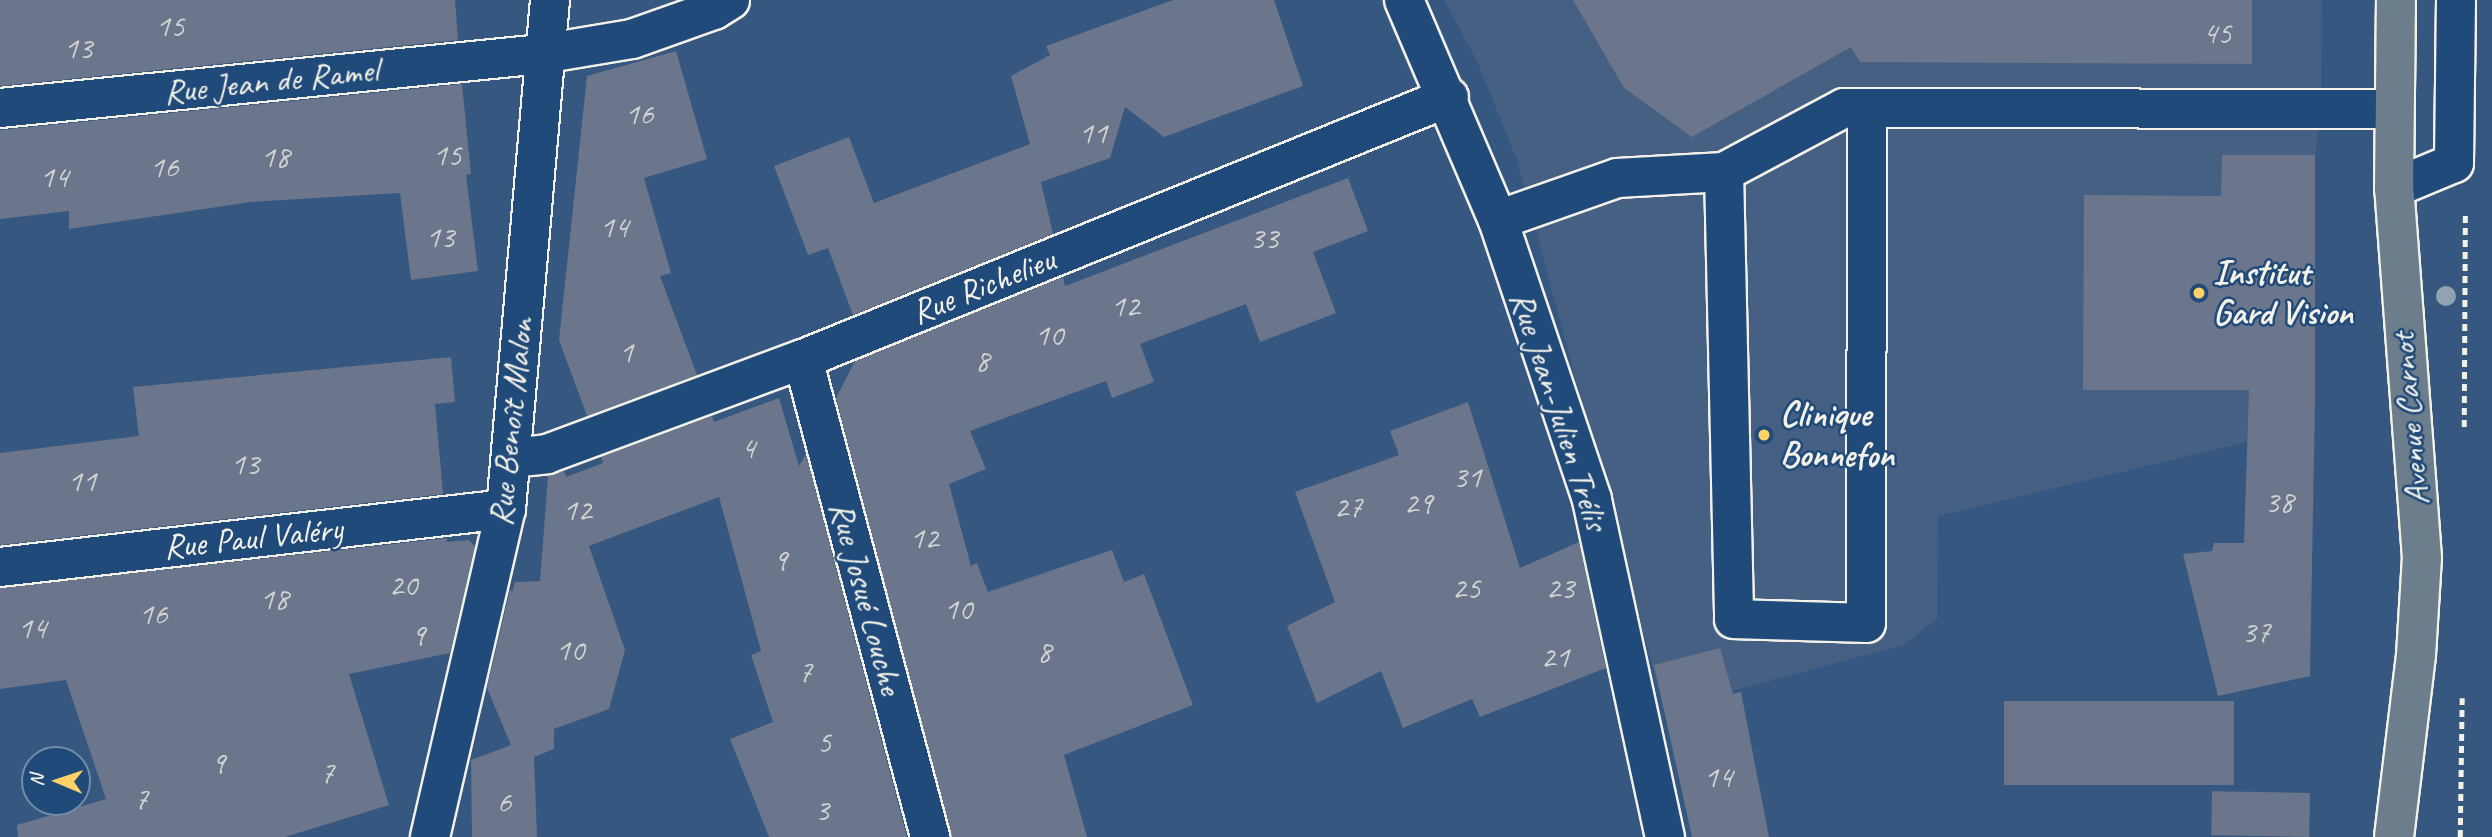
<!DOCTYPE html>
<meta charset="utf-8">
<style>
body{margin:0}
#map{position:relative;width:2492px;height:837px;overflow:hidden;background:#36577f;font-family:Caveat,sans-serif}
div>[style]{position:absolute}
.built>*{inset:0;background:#466083}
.building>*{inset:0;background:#6b758b;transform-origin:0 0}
.path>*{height:4.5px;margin-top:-2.25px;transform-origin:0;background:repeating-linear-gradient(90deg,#f4f1e8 0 7px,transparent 0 12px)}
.roads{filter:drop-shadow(2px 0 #f4f1e8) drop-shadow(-2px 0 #f4f1e8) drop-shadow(0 2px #f4f1e8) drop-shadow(0 -2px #f4f1e8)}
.minor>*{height:38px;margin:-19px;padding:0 19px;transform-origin:19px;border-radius:19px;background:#1f4a7a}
.major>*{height:38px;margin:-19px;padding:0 19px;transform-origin:19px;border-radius:19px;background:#6c7d8b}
.trees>*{width:20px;height:20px;margin:-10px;border-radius:50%;background:#91a2b0}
.dots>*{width:19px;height:19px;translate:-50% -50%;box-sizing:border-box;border:4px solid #1f4a7a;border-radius:50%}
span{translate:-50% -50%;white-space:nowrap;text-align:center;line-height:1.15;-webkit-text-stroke:5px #1f4a7a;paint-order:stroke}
.number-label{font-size:32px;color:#d2d2d1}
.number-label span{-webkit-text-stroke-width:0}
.street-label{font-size:35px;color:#f4f1e8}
.poi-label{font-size:35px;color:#f4f1e8;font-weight:700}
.left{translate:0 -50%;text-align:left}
.north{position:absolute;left:21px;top:746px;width:70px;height:70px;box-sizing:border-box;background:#1f4a7a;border:2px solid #748da6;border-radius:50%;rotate:272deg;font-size:19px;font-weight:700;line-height:28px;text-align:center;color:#f4f1e8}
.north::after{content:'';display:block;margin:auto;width:24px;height:32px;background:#ffd166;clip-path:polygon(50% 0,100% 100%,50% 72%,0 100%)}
</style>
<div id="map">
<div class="built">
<div style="clip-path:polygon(1444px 0,2322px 0,2321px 107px,2315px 155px,2315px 390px,2309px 433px,2280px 434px,1938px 516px,1937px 618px,1904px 645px,1664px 709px,1517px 160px,1477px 61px)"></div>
</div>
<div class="building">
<div style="clip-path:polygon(0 0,455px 0,458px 40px,0 86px)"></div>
<div style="clip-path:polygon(1173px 0,1274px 0,1303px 86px,1164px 137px,1125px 107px,1110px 158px,1041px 182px,1053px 234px,853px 315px,828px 248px,808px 255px,774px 166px,849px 137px,874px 203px,1030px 144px,1011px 76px,1050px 55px,1046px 46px)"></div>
<div style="clip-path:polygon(1573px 0,2252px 0,2252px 64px,1860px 62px,1851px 47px,1692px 137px,1624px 88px)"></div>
<div style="clip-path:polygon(676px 51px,707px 159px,644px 178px,671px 273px,660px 276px,697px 375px,587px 416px,559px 340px,587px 76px)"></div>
<div style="clip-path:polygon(462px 84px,471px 174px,466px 175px,478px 271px,411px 280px,400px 193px,251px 202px,69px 229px,69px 211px,0 219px,0 130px)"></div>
<div style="clip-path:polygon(2222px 155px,2315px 155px,2315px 401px,2310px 676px,2218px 696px,2183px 554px,2212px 551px,2214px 543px,2244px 543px,2249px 390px,2083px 390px,2084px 195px,2221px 196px)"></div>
<div style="clip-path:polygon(1348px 178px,1368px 231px,1313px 252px,1336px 313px,1260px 342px,1246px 304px,1140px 344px,1154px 382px,1112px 398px,1106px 381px,970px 431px,986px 469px,949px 484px,971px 566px,977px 563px,988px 592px,1112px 550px,1124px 582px,1144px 574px,1193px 705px,1064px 755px,1087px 837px,951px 837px,836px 398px,855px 361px,1063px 277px,1065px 286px)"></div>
<div style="clip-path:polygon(451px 357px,455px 402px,435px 404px,443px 494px,0 545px,0 453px,139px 436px,133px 387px)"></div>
<div style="clip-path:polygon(779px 398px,799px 466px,806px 454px,907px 837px,769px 837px,730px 739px,773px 722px,751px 655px,761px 651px,719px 497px,589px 546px,625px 650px,609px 709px,554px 729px,554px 749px,534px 757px,537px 837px,472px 837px,471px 760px,511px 745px,487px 688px,510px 589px,512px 592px,515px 582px,540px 581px,548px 476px,564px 471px,566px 477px,603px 463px,601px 457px,712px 416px,714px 422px)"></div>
<div style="clip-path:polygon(1468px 402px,1520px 568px,1579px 542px,1606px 668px,1480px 717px,1472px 699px,1403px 728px,1381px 671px,1317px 703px,1287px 626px,1335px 602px,1295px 492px,1399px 455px,1390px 431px)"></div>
<div style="clip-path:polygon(447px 538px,447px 542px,469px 540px,475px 547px,450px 653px,349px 674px,389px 805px,285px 837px,18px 837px,17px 825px,106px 799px,66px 680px,0 689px,0 588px)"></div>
<div style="clip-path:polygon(1720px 648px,1733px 694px,1741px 692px,1769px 837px,1692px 837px,1654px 665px)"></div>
<div style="left:2234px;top:701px;width:84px;height:230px;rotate:90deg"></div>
<div style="left:2310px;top:793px;width:44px;height:98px;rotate:91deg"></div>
</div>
<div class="path">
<div style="left:2464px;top:427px;width:216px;rotate:-89.7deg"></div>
<div style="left:2460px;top:837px;width:139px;rotate:-89.2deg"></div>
</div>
<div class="roads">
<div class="minor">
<div style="left:1404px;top:0;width:239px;rotate:66.9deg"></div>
<div style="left:1498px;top:220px;width:295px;rotate:71.4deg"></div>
<div style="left:1592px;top:500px;width:345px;rotate:77.8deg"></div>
<div style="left:0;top:108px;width:545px;rotate:-5.69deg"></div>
<div style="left:542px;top:54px;width:91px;rotate:-9.5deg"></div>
<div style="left:632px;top:39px;width:87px;rotate:-19.5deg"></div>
<div style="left:714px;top:10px;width:19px;rotate:-32deg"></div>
<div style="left:1724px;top:172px;width:447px;rotate:88.7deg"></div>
<div style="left:1734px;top:619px;width:132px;rotate:1.7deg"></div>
<div style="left:1866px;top:623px;width:515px;rotate:-89.89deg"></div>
<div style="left:2394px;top:188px;width:65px;rotate:-22.6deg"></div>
<div style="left:2454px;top:163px;width:163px;rotate:-89.3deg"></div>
<div style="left:1498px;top:220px;width:126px;rotate:-19.4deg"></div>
<div style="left:1617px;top:178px;width:107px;rotate:-3.2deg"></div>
<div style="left:1724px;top:172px;width:136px;rotate:-28.1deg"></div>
<div style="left:1844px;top:108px;width:550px;rotate:0.1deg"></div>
<div style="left:803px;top:359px;width:495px;rotate:75.1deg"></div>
<div style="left:511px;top:458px;width:36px;rotate:-6deg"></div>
<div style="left:547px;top:454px;width:273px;rotate:-20.4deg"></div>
<div style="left:803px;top:359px;width:697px;rotate:-22.08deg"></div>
<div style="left:0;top:567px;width:509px;rotate:-6.54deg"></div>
<div style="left:430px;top:837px;width:337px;rotate:-77deg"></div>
<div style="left:506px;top:509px;width:511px;rotate:-85.06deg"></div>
</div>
<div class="major">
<div style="left:2394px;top:837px;width:183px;rotate:-83.1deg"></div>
<div style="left:2416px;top:655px;width:97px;rotate:-86.5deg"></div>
<div style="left:2422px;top:558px;width:371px;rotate:-94.3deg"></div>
<div style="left:2394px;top:188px;width:188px;rotate:-89.4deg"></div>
</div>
</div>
<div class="trees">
<div style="left:2446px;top:296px"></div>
</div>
<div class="dots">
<div style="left:2199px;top:293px;background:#ffd166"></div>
<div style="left:1764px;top:435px;background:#ffd166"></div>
</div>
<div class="number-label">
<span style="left:170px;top:26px">15</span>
<span style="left:2217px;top:33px">45</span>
<span style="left:78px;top:48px">13</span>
<span style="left:639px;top:114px">16</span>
<span style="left:1093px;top:133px">11</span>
<span style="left:447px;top:155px">15</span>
<span style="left:275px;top:157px">18</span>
<span style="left:164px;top:167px">16</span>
<span style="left:54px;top:177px">14</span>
<span style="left:614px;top:227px">14</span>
<span style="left:440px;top:237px">13</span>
<span style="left:1264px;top:238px">33</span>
<span style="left:1125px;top:306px">12</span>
<span style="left:1049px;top:335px">10</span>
<span style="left:626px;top:352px">1</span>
<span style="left:982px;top:361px">8</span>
<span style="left:748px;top:448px">4</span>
<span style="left:245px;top:464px">13</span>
<span style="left:1467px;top:477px">31</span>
<span style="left:82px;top:481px">11</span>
<span style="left:2279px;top:502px">38</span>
<span style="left:1418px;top:503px">29</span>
<span style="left:1348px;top:507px">27</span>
<span style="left:577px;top:510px">12</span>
<span style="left:924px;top:538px">12</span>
<span style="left:780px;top:560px">9</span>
<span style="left:403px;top:585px">20</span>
<span style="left:1466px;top:588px">25</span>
<span style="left:1560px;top:588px">23</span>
<span style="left:274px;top:599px">18</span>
<span style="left:958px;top:609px">10</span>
<span style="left:153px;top:614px">16</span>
<span style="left:32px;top:628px">14</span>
<span style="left:2256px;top:632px">37</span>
<span style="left:418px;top:635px">9</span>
<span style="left:570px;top:650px">10</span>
<span style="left:1044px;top:652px">8</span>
<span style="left:1555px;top:657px">21</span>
<span style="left:805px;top:672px">7</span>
<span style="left:824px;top:742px">5</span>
<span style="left:218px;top:763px">9</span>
<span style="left:327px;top:773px">7</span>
<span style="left:1718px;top:777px">14</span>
<span style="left:141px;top:799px">7</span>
<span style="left:504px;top:802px">6</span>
<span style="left:822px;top:810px">3</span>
</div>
<div class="street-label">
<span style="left:271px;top:81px;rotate:-6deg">Rue Jean de Ramel</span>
<span style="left:983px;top:286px;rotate:-22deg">Rue Richelieu</span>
<span style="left:1559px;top:411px;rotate:72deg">Rue Jean-Julien Trélis</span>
<span style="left:2410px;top:419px;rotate:-95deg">Avenue Carnot</span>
<span style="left:511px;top:422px;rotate:-84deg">Rue Benoît Malon</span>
<span style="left:253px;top:538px;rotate:-6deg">Rue Paul Valéry</span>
<span style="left:866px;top:598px;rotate:75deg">Rue Josué Louche</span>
</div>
<div class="poi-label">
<span class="left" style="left:2213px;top:293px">Institut<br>Gard Vision</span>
<span class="left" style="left:1780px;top:435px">Clinique<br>Bonnefon</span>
</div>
<div class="north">N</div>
</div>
